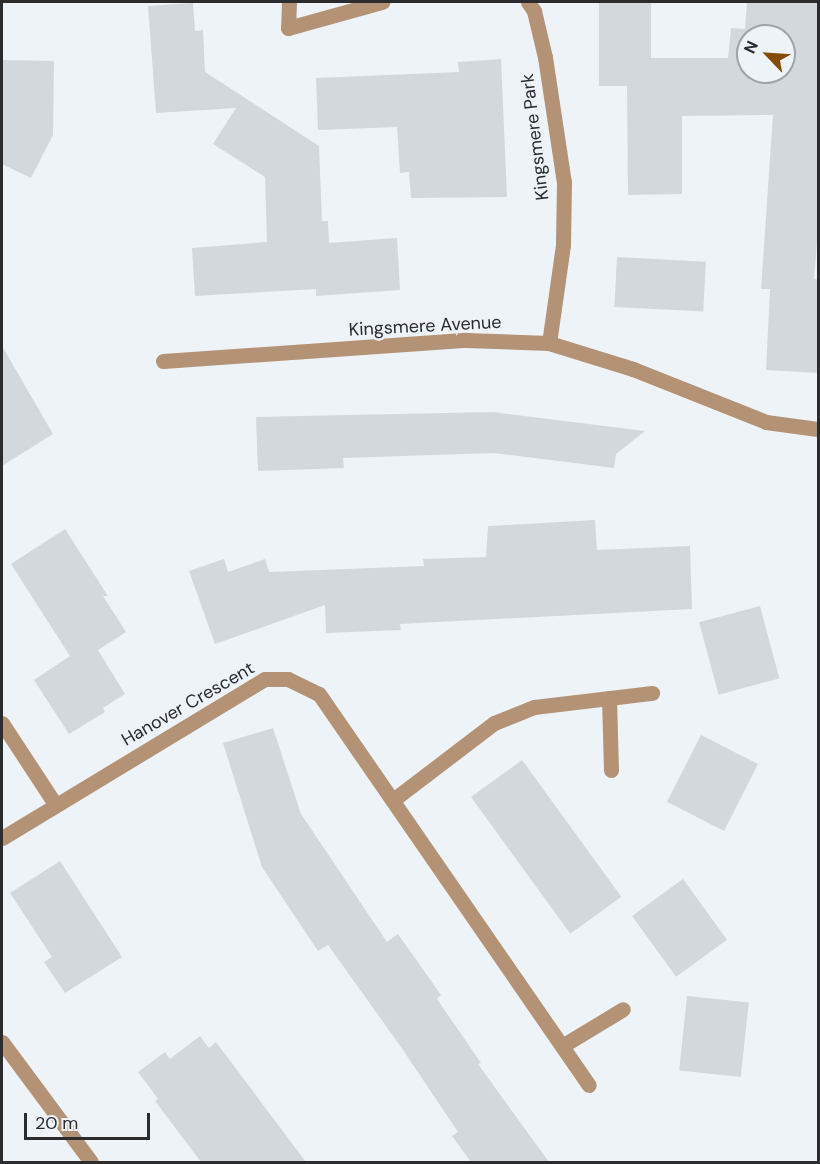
<!DOCTYPE html>
<style>
body{margin:0}
#map{position:relative;width:820px;height:1164px;overflow:hidden;background:#eef3f8;font-family:"DM Sans",sans-serif}
div>[style]{position:absolute}
.building>*{inset:0;background:#d3d8dc;transform-origin:0 0}
.street>*{height:15px;margin:-7.5px;padding:0 7.5px;transform-origin:7.5px;border-radius:7.5px;background:#b49275}
span{translate:-50% -50%;white-space:nowrap;text-align:center;line-height:1.15;-webkit-text-stroke:5px #eef3f8;paint-order:stroke}
.street-label{font-size:18px;color:#2a2c2e}
.frame{position:absolute;inset:0;border:3px solid #2a2c2e;pointer-events:none}
.north{position:absolute;left:736px;top:24px;width:60px;height:60px;box-sizing:border-box;background:#eef3f8;border:2px solid #a0a3a7;border-radius:50%;rotate:295deg;font-size:16px;font-weight:700;line-height:24px;text-align:center;color:#2a2c2e}
.north::after{content:'';display:block;margin:auto;width:21px;height:27px;background:#854b01;clip-path:polygon(50% 0,100% 100%,50% 72%,0 100%)}
.scale{position:absolute;left:24px;top:1113px;width:126px;height:27px;box-sizing:border-box;border:3px solid #2a2c2e;border-top:0;padding-left:8px;font-size:18px;line-height:21px;white-space:nowrap;color:#2a2c2e;-webkit-text-stroke:4px #eef3f8;paint-order:stroke}
</style>
<div id="map">
<div class="building">
<div style="clip-path:polygon(evenodd,599px 2px,651px 2px,651px 58px,728px 58px,731px 28px,745px 29px,747px 2px,819px 2px,819px 218px,814px 279px,819px 279px,819px 373px,766px 370px,770px 289px,761px 289px,773px 115px,682px 116px,682px 194px,628px 195px,627px 86px,599px 86px,599px 2px,748px 36px,784px 36px,784px 72px,748px 72px,748px 36px)"></div>
<div style="clip-path:polygon(193px 3px,195px 31px,203px 30px,205px 72px,319px 146px,322px 221px,328px 221px,329px 243px,397px 238px,400px 290px,316px 296px,316px 289px,195px 296px,192px 248px,267px 242px,265px 177px,213px 144px,236px 108px,156px 113px,148px 6px)"></div>
<div style="clip-path:polygon(501px 59px,507px 197px,411px 198px,409px 172px,400px 173px,397px 127px,318px 130px,316px 78px,459px 72px,458px 62px)"></div>
<div style="clip-path:polygon(2px 60px,54px 61px,53px 135px,31px 178px,2px 164px)"></div>
<div style="left:617px;top:257px;width:89px;height:50px;rotate:3deg"></div>
<div style="clip-path:polygon(2px 346px,53px 434px,2px 466px)"></div>
<div style="clip-path:polygon(493px 412px,645px 431px,616px 454px,614px 468px,493px 453px,343px 458px,344px 468px,258px 471px,256px 417px)"></div>
<div style="clip-path:polygon(595px 520px,597px 550px,690px 546px,692px 609px,400px 624px,401px 630px,326px 633px,325px 605px,215px 644px,189px 571px,224px 559px,228px 572px,265px 559px,269px 572px,424px 566px,423px 559px,486px 557px,488px 526px)"></div>
<div style="clip-path:polygon(65px 529px,108px 596px,103px 596px,126px 632px,98px 650px,125px 694px,103px 708px,105px 712px,69px 734px,34px 680px,70px 656px,11px 564px)"></div>
<div style="left:760px;top:606px;width:75px;height:63px;rotate:75deg"></div>
<div style="clip-path:polygon(273px 728px,301px 814px,387px 942px,398px 934px,441px 995px,437px 999px,481px 1063px,478px 1064px,549px 1162px,471px 1162px,452px 1136px,458px 1132px,401px 1047px,328px 945px,318px 951px,262px 867px,223px 743px)"></div>
<div style="left:701px;top:735px;width:64px;height:75px;rotate:27deg"></div>
<div style="left:522px;top:760px;width:169px;height:63px;rotate:54deg"></div>
<div style="clip-path:polygon(60px 861px,122px 957px,65px 993px,44px 962px,52px 957px,10px 893px)"></div>
<div style="left:683px;top:879px;width:75px;height:63px;rotate:54deg"></div>
<div style="left:687px;top:996px;width:62px;height:75px;rotate:6deg"></div>
<div style="clip-path:polygon(200px 1036px,209px 1048px,216px 1042px,306px 1162px,201px 1162px,155px 1101px,158px 1099px,138px 1072px,165px 1052px,170px 1059px)"></div>
</div>
<div class="street">
<div style="left:289px;top:2px;width:26px;rotate:92deg"></div>
<div style="left:288px;top:28px;width:98px;rotate:-15.5deg"></div>
<div style="left:528px;top:2px;width:11px;rotate:56deg"></div>
<div style="left:534px;top:11px;width:47px;rotate:76.6deg"></div>
<div style="left:545px;top:57px;width:126px;rotate:81.4deg"></div>
<div style="left:564px;top:182px;width:63px;rotate:90.9deg"></div>
<div style="left:563px;top:245px;width:99px;rotate:98.1deg"></div>
<div style="left:163px;top:361px;width:304px;rotate:-4deg"></div>
<div style="left:466px;top:340px;width:83px;rotate:2.1deg"></div>
<div style="left:549px;top:343px;width:88px;rotate:17.2deg"></div>
<div style="left:633px;top:369px;width:143px;rotate:21.7deg"></div>
<div style="left:766px;top:422px;width:52px;rotate:7.7deg"></div>
<div style="left:609px;top:698px;width:72px;rotate:88.4deg"></div>
<div style="left:2px;top:723px;width:97px;rotate:56.8deg"></div>
<div style="left:393px;top:800px;width:127px;rotate:-37.3deg"></div>
<div style="left:494px;top:723px;width:43px;rotate:-21.8deg"></div>
<div style="left:534px;top:707px;width:119px;rotate:-6.8deg"></div>
<div style="left:2px;top:838px;width:307px;rotate:-31.2deg"></div>
<div style="left:265px;top:679px;width:23px"></div>
<div style="left:288px;top:679px;width:34px;rotate:26deg"></div>
<div style="left:319px;top:694px;width:475px;rotate:55.4deg"></div>
<div style="left:2px;top:1042px;width:149px;rotate:53.4deg"></div>
<div style="left:562px;top:1046px;width:71px;rotate:-31.2deg"></div>
</div>
<div class="street-label">
<span style="left:535px;top:137px;rotate:-97deg">Kingsmere Park</span>
<span style="left:425px;top:326px;rotate:-3deg">Kingsmere Avenue</span>
<span style="left:188px;top:704px;rotate:-30deg">Hanover Crescent</span>
</div>
<div class="frame"></div>
<div class="north">N</div>
<div class="scale">20 m</div>
</div>
